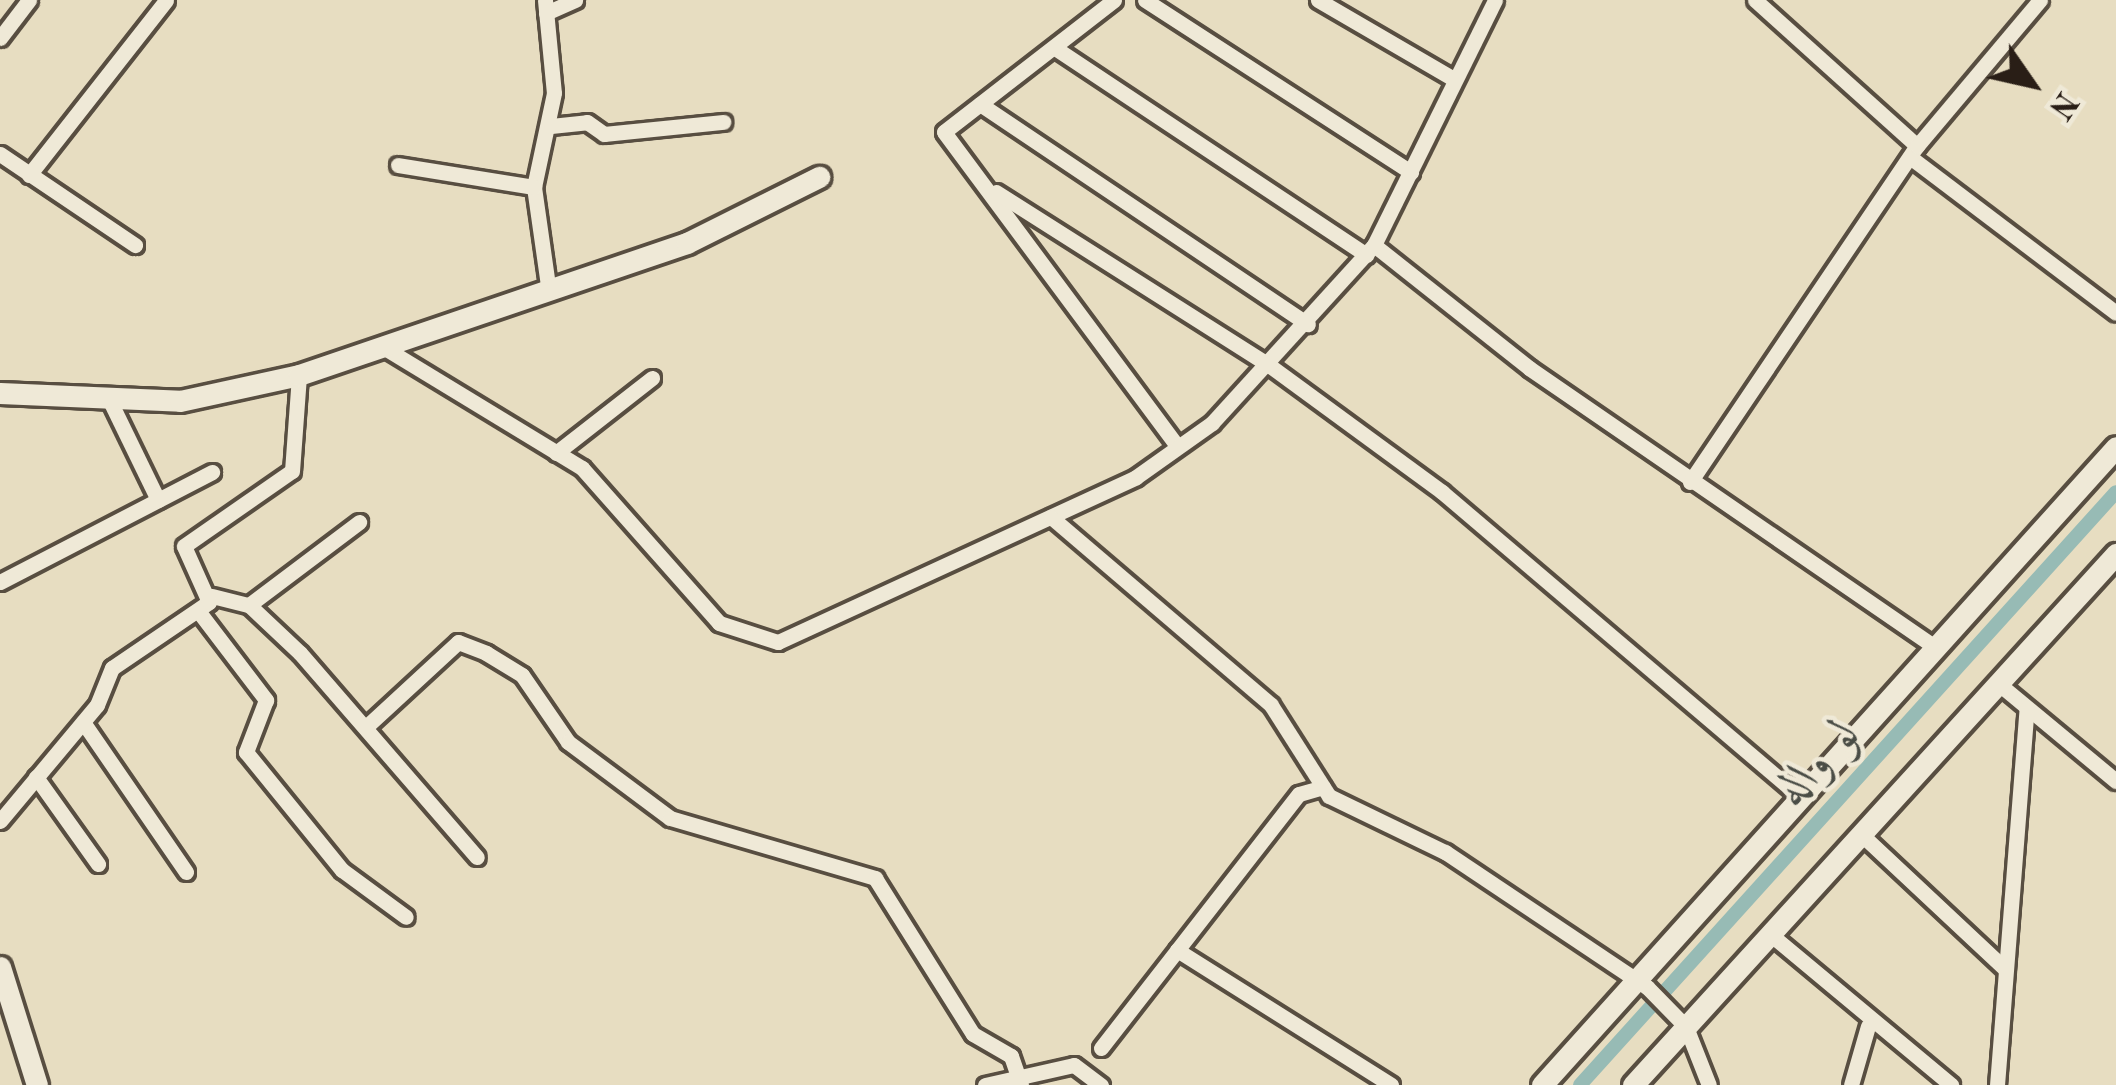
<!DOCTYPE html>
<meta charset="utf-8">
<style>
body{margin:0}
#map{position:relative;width:2116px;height:1085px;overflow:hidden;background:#e7ddc1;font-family:"Old Standard TT",Amiri,serif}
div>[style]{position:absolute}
.canal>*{height:14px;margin:-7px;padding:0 7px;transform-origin:7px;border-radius:7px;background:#97bbb5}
.roads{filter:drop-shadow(3px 0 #584e41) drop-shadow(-3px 0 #584e41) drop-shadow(0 3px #584e41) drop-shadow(0 -3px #584e41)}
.street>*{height:15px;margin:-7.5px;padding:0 7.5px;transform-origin:7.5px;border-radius:7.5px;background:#efe9d7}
.secondary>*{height:21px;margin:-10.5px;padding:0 10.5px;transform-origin:10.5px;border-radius:10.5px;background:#efe9d7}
span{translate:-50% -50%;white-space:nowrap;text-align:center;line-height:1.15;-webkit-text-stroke:9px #efe9d7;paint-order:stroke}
.water-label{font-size:51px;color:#4a4d46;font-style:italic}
.north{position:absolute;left:1972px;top:24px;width:120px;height:120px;-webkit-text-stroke:9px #efe9d7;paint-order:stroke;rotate:124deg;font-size:33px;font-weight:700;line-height:48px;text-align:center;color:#291e16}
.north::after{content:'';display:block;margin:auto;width:42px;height:54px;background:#291e16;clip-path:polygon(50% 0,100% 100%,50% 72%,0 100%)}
</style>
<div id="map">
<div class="canal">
<div style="left:1580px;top:1085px;width:799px;rotate:-47.89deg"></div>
</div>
<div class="roads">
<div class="street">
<div style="left:545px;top:0;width:93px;rotate:84.5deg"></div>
<div style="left:554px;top:93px;width:96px;rotate:102deg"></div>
<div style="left:534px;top:187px;width:106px;rotate:81.9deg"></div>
<div style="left:1114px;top:0;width:215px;rotate:142.2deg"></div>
<div style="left:944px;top:132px;width:392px;rotate:53.4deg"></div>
<div style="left:1145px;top:0;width:317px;rotate:32.9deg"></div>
<div style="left:1318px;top:0;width:157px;rotate:30.2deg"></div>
<div style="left:1755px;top:0;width:218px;rotate:42deg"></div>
<div style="left:546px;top:13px;width:32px;rotate:-24deg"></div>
<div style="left:0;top:38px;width:48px;rotate:-52.7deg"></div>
<div style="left:1055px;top:48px;width:374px;rotate:33.6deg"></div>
<div style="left:980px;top:104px;width:395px;rotate:33.9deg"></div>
<div style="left:551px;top:126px;width:36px;rotate:-6deg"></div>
<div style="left:587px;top:122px;width:21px;rotate:35deg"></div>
<div style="left:604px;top:134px;width:120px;rotate:-5.8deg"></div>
<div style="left:0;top:154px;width:163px;rotate:34deg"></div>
<div style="left:1910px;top:157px;width:258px;rotate:37.1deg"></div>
<div style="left:398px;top:165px;width:138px;rotate:9.2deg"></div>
<div style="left:29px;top:175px;width:222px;rotate:-51.9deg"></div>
<div style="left:996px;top:192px;width:325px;rotate:32.4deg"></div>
<div style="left:1270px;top:366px;width:213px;rotate:36.2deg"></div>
<div style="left:1442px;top:492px;width:469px;rotate:40.4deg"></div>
<div style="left:1374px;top:245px;width:198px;rotate:38.4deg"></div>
<div style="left:1529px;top:368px;width:495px;rotate:34.5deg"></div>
<div style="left:388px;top:350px;width:227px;rotate:31.3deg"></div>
<div style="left:582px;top:468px;width:207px;rotate:48.5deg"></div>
<div style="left:719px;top:623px;width:62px;rotate:17.9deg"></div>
<div style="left:778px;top:642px;width:394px;rotate:-24.7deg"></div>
<div style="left:1136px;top:477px;width:93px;rotate:-35.4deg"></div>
<div style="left:1212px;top:423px;width:241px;rotate:-47.7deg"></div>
<div style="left:1374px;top:245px;width:273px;rotate:-63.7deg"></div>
<div style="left:110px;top:401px;width:110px;rotate:64.1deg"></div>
<div style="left:556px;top:453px;width:122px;rotate:-38deg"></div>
<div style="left:1690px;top:482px;width:405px;rotate:-56deg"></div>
<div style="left:1917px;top:146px;width:191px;rotate:-49.9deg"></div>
<div style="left:1051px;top:517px;width:289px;rotate:40.5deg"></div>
<div style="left:1271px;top:705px;width:108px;rotate:57.5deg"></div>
<div style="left:1329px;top:796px;width:129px;rotate:25.8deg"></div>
<div style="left:1445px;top:852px;width:243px;rotate:33.8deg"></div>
<div style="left:1647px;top:987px;width:56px;rotate:45.7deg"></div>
<div style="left:1686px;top:1027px;width:62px;rotate:68.4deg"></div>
<div style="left:0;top:582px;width:239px;rotate:-27.4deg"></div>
<div style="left:212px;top:596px;width:38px;rotate:14deg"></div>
<div style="left:249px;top:605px;width:70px;rotate:43.3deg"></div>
<div style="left:300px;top:653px;width:270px;rotate:49.1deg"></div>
<div style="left:249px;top:605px;width:138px;rotate:-37deg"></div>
<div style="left:199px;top:612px;width:111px;rotate:52.7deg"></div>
<div style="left:266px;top:700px;width:56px;rotate:111deg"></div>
<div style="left:246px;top:752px;width:152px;rotate:50.9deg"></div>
<div style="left:342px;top:870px;width:79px;rotate:36.3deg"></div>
<div style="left:1999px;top:684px;width:152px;rotate:39.7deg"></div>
<div style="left:83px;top:722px;width:182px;rotate:55.5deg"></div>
<div style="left:367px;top:726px;width:124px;rotate:-42.7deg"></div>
<div style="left:458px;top:642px;width:30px;rotate:21deg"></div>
<div style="left:486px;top:653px;width:42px;rotate:31.4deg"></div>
<div style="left:522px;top:675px;width:81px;rotate:55.5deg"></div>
<div style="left:568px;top:742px;width:127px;rotate:36.7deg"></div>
<div style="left:670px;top:818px;width:214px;rotate:16.3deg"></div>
<div style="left:875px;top:878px;width:184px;rotate:57.9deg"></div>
<div style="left:973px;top:1034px;width:44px;rotate:30.1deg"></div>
<div style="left:1011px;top:1056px;width:31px;rotate:71deg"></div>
<div style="left:36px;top:777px;width:107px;rotate:54.5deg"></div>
<div style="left:0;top:821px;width:151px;rotate:-50.1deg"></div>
<div style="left:97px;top:705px;width:40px;rotate:-68deg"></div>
<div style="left:112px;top:668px;width:117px;rotate:-34.2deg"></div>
<div style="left:209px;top:602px;width:61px;rotate:-114.1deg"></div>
<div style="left:184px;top:546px;width:131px;rotate:-34.8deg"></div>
<div style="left:292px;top:471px;width:96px;rotate:-85.8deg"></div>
<div style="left:1862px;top:835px;width:195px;rotate:43.1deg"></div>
<div style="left:1770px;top:934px;width:236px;rotate:39.8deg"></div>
<div style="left:1177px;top:950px;width:253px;rotate:32.2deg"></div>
<div style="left:1101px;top:1048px;width:322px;rotate:-52.1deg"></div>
<div style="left:1299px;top:794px;width:25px;rotate:-16deg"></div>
<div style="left:985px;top:1085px;width:91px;rotate:-12.7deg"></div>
<div style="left:1074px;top:1065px;width:34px;rotate:37deg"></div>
<div style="left:1851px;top:1085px;width:61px;rotate:-73.9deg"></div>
<div style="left:1997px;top:1085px;width:378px;rotate:-85.5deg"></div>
</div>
<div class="secondary">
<div style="left:0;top:393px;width:180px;rotate:2.5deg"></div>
<div style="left:180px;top:401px;width:122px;rotate:-12.3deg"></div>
<div style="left:299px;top:375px;width:410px;rotate:-18.8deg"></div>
<div style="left:687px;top:243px;width:148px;rotate:-26.6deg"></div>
<div style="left:0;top:967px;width:124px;rotate:72.6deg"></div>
<div style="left:1542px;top:1085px;width:858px;rotate:-48.02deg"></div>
<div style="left:1633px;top:1085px;width:718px;rotate:-47.71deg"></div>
</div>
</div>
<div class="water-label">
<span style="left:1819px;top:763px;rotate:-48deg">لو واله</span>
</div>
<div class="north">N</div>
</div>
